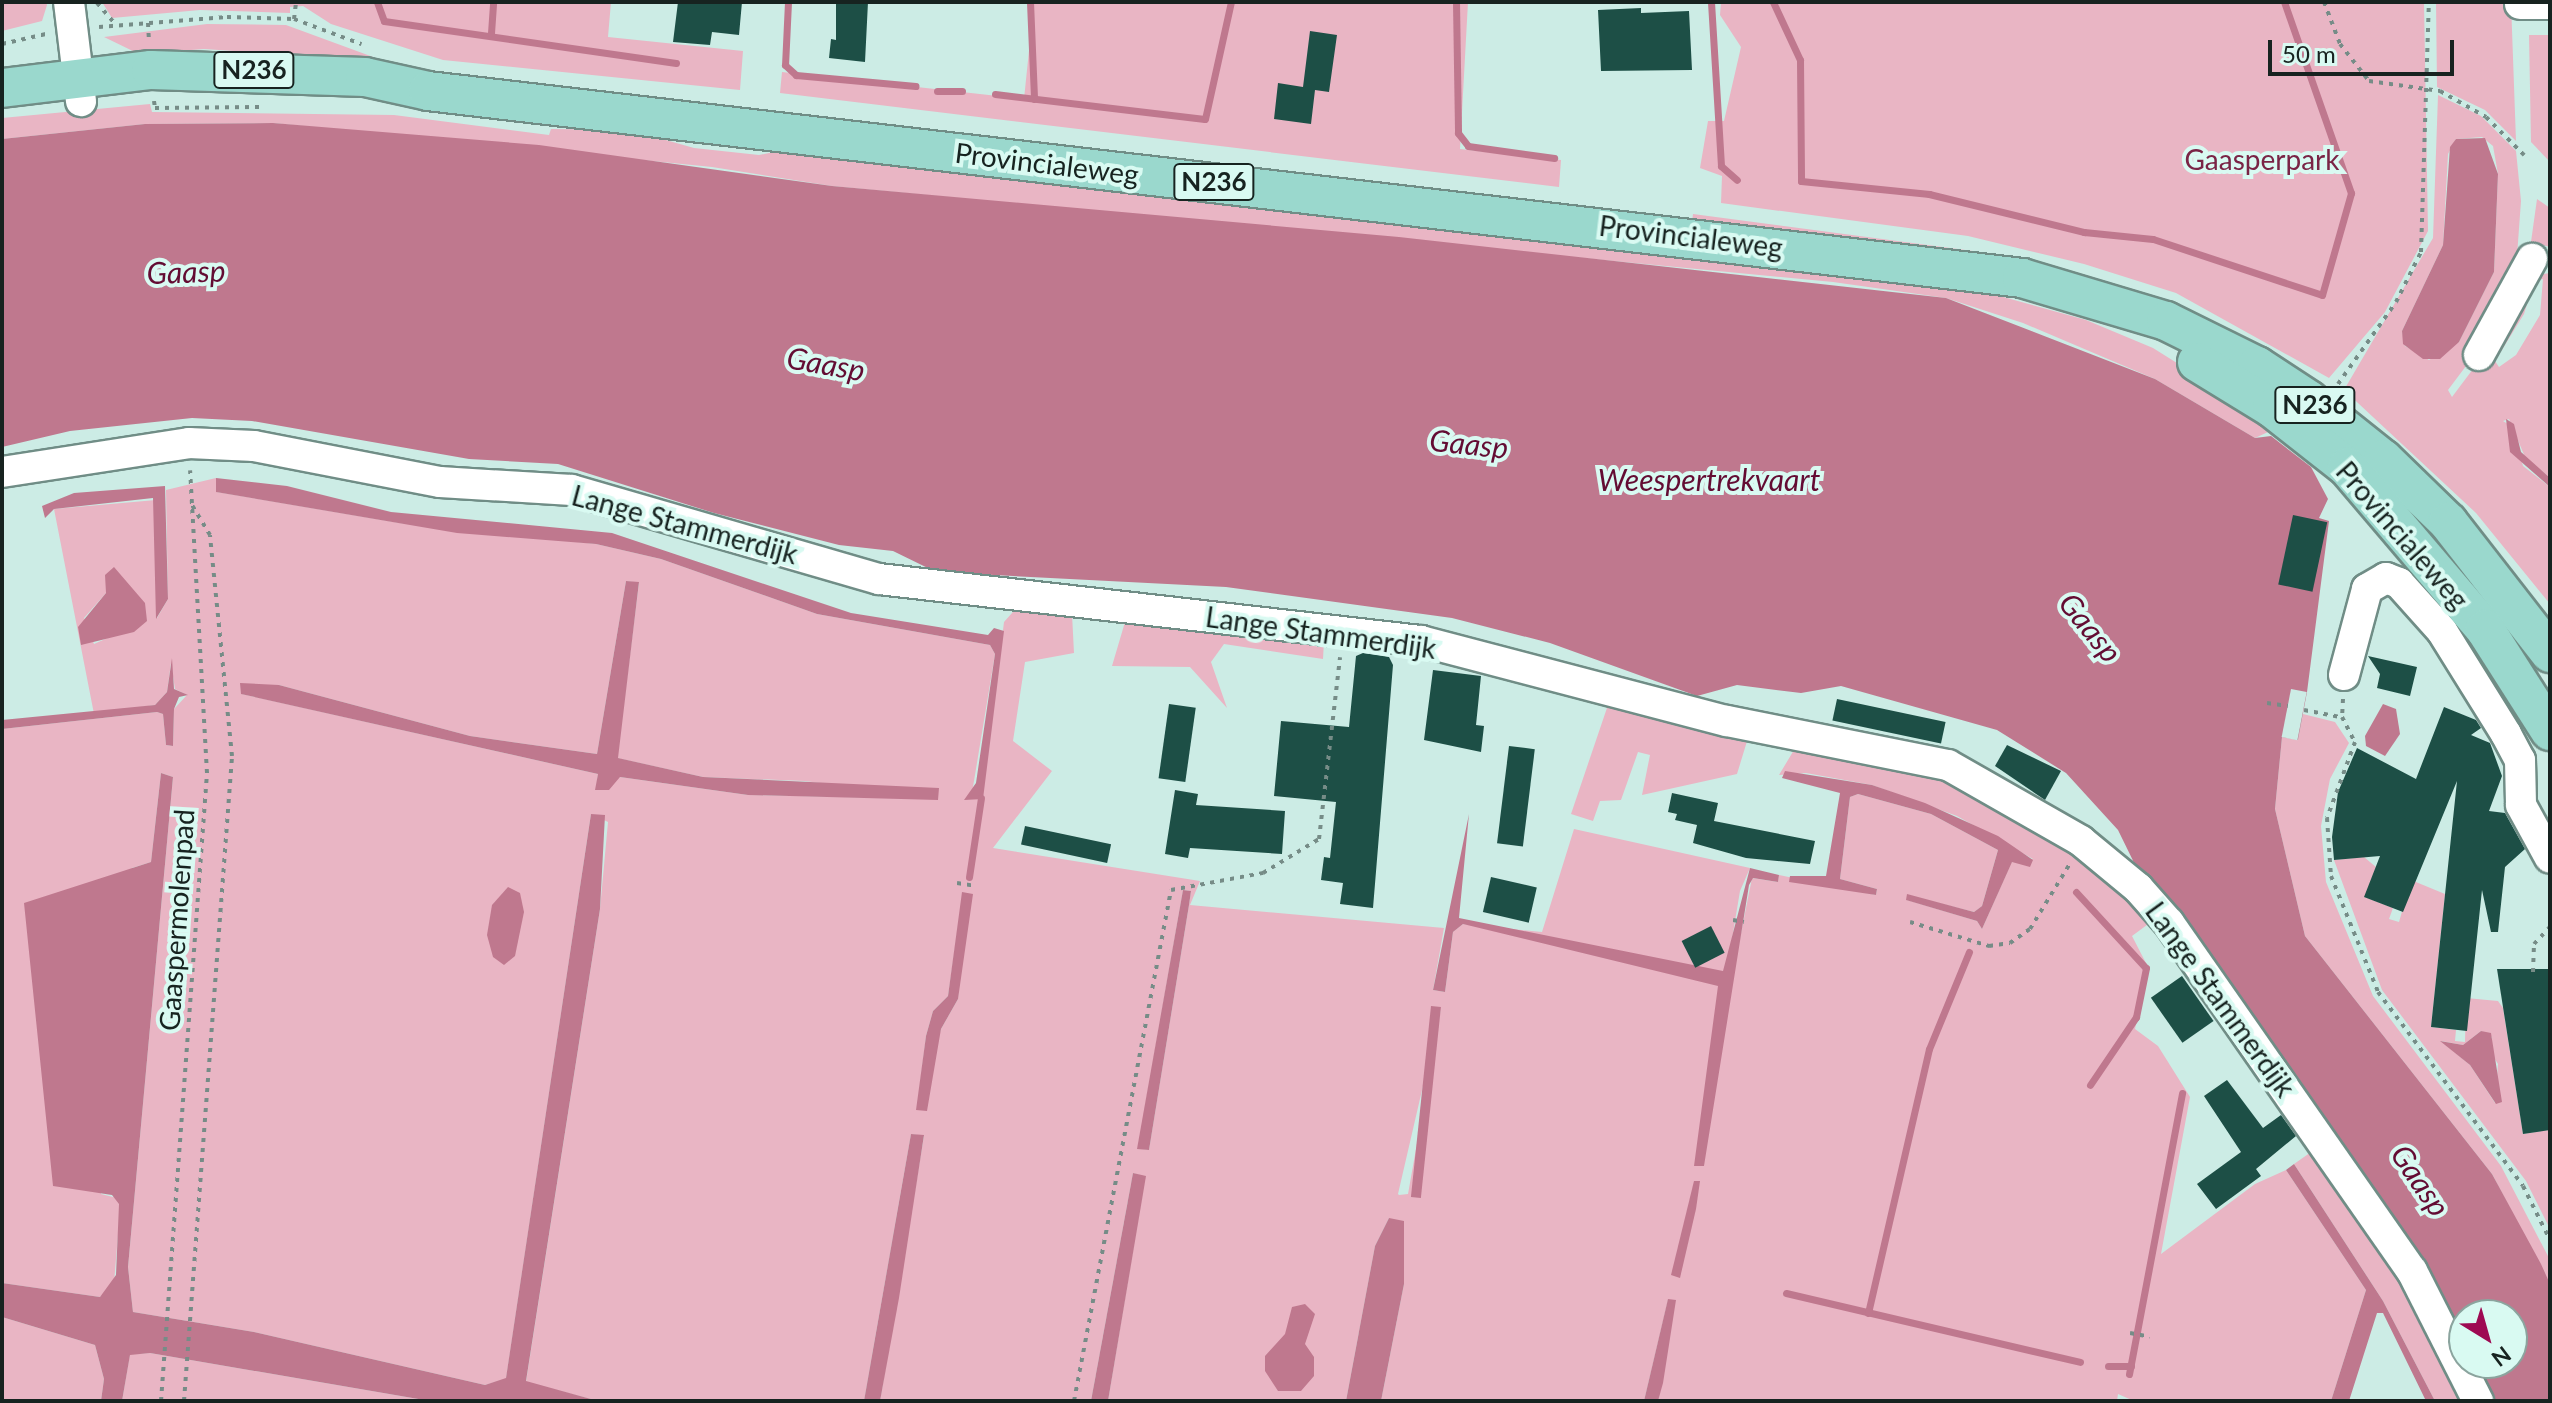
<!DOCTYPE html>
<style>
body{margin:0}
#map{position:relative;width:2552px;height:1403px;overflow:hidden;background:#ccece5;font-family:Lato,sans-serif}
div>[style]{position:absolute}
.green>*{inset:0;background:#e9b5c4}
.water>*{inset:0;background:#bf788e;transform-origin:0 0}
.pier>*{inset:0;background:#ccece5;transform-origin:0 0}
.stream>*{height:7px;margin:-3.5px;padding:0 3.5px;transform-origin:3.5px;border-radius:3.5px;background:#bf788e}
.building>*{inset:0;background:#1d4f46;transform-origin:0 0}
.path>*{height:4px;margin-top:-2px;transform-origin:0;background:repeating-linear-gradient(90deg,#768c87 0 4px,transparent 0 10px)}
.roads{filter:drop-shadow(2px 0 #708d86) drop-shadow(-2px 0 #708d86) drop-shadow(0 2px #708d86) drop-shadow(0 -2px #708d86)}
.minor>*{height:30px;margin:-15px;padding:0 15px;transform-origin:15px;border-radius:15px;background:#fff}
.major>*{height:38px;margin:-19px;padding:0 19px;transform-origin:19px;border-radius:19px;background:#9ad8cd}
span{translate:-50% -50%;white-space:nowrap;text-align:center;line-height:1.15;-webkit-text-stroke:8px #d9faf2;paint-order:stroke}
.shield-label span{padding:2px 6px;background:#d9faf2;border:2px solid;border-radius:6px;-webkit-text-stroke-width:0}
.shield-label{font-size:26px;color:#172320;font-weight:700}
.park-label{font-size:28px;color:#7a2446}
.street-label{font-size:28px;color:#172320}
.water-label{font-size:30px;color:#630c33;font-style:italic}
.frame{position:absolute;inset:0;border:4px solid #172320;pointer-events:none}
.north{position:absolute;left:2448px;top:1299px;width:80px;height:80px;box-sizing:border-box;background:#d9faf2;border:2px solid #8ba49e;border-radius:50%;rotate:143deg;font-size:22px;font-weight:700;line-height:32px;text-align:center;color:#172320}
.north::after{content:'';display:block;margin:auto;width:28px;height:36px;background:#9e0a53;clip-path:polygon(50% 0,100% 100%,50% 72%,0 100%)}
.scale{position:absolute;left:2268px;top:40px;width:186px;height:36px;box-sizing:border-box;border:4px solid #172320;border-top:0;padding-left:10px;font-size:24px;line-height:28px;white-space:nowrap;color:#172320;-webkit-text-stroke:6px #d9faf2;paint-order:stroke}
</style>
<div id="map">
<div class="green">
<div style="clip-path:polygon(2px 2px,46px 2px,47px 5px,42px 21px,2px 31px)"></div>
<div style="clip-path:polygon(102px 2px,611px 2px,608px 37px,743px 51px,740px 90px,443px 60px,331px 24px,303px 6px,290px 7px,290px 13px,200px 10px,112px 18px)"></div>
<div style="clip-path:polygon(1034px 2px,1468px 2px,1460px 149px,1561px 160px,1559px 187px,780px 93px,782px 72px,1024px 99px)"></div>
<div style="clip-path:polygon(1721px 2px,2424px 2px,2428px 231px,2385px 312px,2329px 378px,2176px 293px,2084px 264px,1968px 236px,1721px 203px,1722px 176px,1700px 168px,1708px 121px,1724px 121px,1741px 47px,1720px 15px)"></div>
<div style="clip-path:polygon(2436px 2px,2511px 2px,2516px 141px,2485px 110px,2437px 87px)"></div>
<div style="clip-path:polygon(207px 24px,286px 25px,384px 61px,204px 49px,139px 54px,104px 37px)"></div>
<div style="clip-path:polygon(2529px 35px,2550px 35px,2550px 162px,2531px 142px)"></div>
<div style="clip-path:polygon(evenodd,2438px 95px,2481px 116px,2516px 151px,2521px 201px,2517px 256px,2484px 342px,2448px 390px,2452px 397px,2494px 341px,2523px 277px,2550px 273px,2550px 478px,2525px 457px,2509px 419px,2503px 421px,2511px 426px,2523px 466px,2550px 487px,2550px 604px,2476px 513px,2344px 390px,2433px 238px,2438px 95px,2482px 137px,2493px 146px,2498px 174px,2494px 272px,2459px 342px,2429px 360px,2405px 346px,2402px 331px,2443px 245px,2448px 154px,2456px 139px,2482px 137px,2438px 95px,2543px 279px,2540px 315px,2516px 355px,2499px 367px,2495px 361px,2524px 314px,2534px 281px,2543px 279px)"></div>
<div style="clip-path:polygon(150px 104px,152px 112px,394px 115px,549px 135px,551px 129px,649px 130px,648px 135px,694px 148px,759px 155px,788px 149px,1971px 288px,2086px 320px,2153px 348px,2279px 427px,2255px 438px,2155px 379px,2023px 323px,1946px 298px,1833px 282px,832px 186px,712px 167px,273px 123px,145px 124px,2px 139px,2px 118px)"></div>
<div style="clip-path:polygon(2537px 199px,2550px 208px,2550px 247px,2531px 242px)"></div>
<div style="clip-path:polygon(1693px 214px,1973px 251px,2114px 286px,2204px 322px,2297px 376px,2406px 462px,2502px 562px,2550px 626px,2550px 640px,2474px 541px,2393px 458px,2298px 384px,2219px 338px,2137px 303px,2000px 265px,1874px 242px,1692px 222px)"></div>
<div style="clip-path:polygon(evenodd,216px 478px,217px 492px,400px 523px,596px 544px,661px 559px,817px 614px,990px 645px,995px 654px,972px 793px,982px 799px,1004px 622px,1019px 605px,1072px 614px,1074px 653px,1025px 662px,1013px 741px,1052px 771px,993px 848px,1200px 881px,1190px 905px,1444px 928px,1433px 990px,1445px 992px,1453px 932px,1463px 924px,1542px 932px,1574px 829px,1750px 868px,1740px 891px,1729px 957px,1736px 958px,1752px 878px,1778px 882px,1779px 875px,1876px 895px,1877px 889px,1840px 879px,1850px 797px,1858px 794px,1931px 814px,1998px 850px,1982px 906px,1974px 912px,1907px 895px,1907px 900px,1977px 921px,1982px 929px,2012px 861px,2033px 859px,1957px 816px,1872px 785px,1806px 773px,1779px 775px,1797px 745px,1934px 767px,2096px 870px,2151px 922px,2132px 936px,2148px 967px,2135px 1029px,2158px 1046px,2190px 1097px,2161px 1254px,2255px 1184px,2286px 1170px,2366px 1290px,2331px 1401px,2134px 1401px,2118px 1394px,2117px 1401px,1658px 1401px,1668px 1300px,1644px 1401px,1381px 1401px,1404px 1284px,1389px 1218px,1375px 1246px,1346px 1401px,1108px 1401px,1145px 1177px,1133px 1173px,1091px 1401px,880px 1401px,924px 1136px,911px 1134px,864px 1401px,598px 1401px,526px 1382px,600px 909px,608px 822px,591px 814px,506px 1379px,485px 1385px,254px 1332px,133px 1312px,128px 1267px,173px 777px,161px 773px,151px 862px,132px 868px,101px 1194px,121px 1199px,114px 1283px,100px 1297px,2px 1283px,2px 729px,157px 712px,163px 714px,166px 745px,173px 746px,174px 709px,187px 695px,175px 689px,171px 663px,167px 692px,155px 705px,94px 714px,54px 509px,156px 500px,157px 618px,168px 599px,166px 490px,216px 478px,626px 581px,639px 583px,617px 758px,703px 777px,805px 781px,938px 799px,748px 795px,620px 777px,596px 790px,598px 774px,242px 694px,279px 685px,470px 736px,597px 754px,626px 581px,216px 478px,106px 593px,146px 621px,94px 644px,84px 618px,106px 593px,216px 478px,1183px 890px,1191px 891px,1189px 905px,1149px 1150px,1138px 1148px,1183px 890px,216px 478px,963px 892px,958px 999px,941px 1029px,917px 1109px,926px 1036px,933px 1011px,948px 996px,963px 892px,216px 478px,1441px 1008px,1408px 1194px,1399px 1195px,1398px 1194px,1441px 1008px)"></div>
<div style="clip-path:polygon(1125px 622px,1324px 641px,1323px 659px,1224px 644px,1211px 662px,1227px 708px,1190px 667px,1112px 666px)"></div>
<div style="clip-path:polygon(1609px 702px,1748px 738px,1737px 774px,1642px 795px,1650px 755px,1638px 752px,1621px 800px,1600px 801px,1593px 821px,1571px 814px)"></div>
<div style="clip-path:polygon(2303px 714px,2335px 722px,2349px 743px,2330px 779px,2321px 826px,2326px 882px,2373px 996px,2501px 1166px,2550px 1260px,2550px 1284px,2492px 1174px,2305px 936px,2275px 809px,2282px 737px,2298px 740px)"></div>
<div style="clip-path:polygon(evenodd,2364px 857px,2376px 867px,2365px 897px,2393px 908px,2389px 919px,2399px 922px,2411px 880px,2445px 894px,2431px 1027px,2456px 1030px,2455px 1041px,2465px 1042px,2466px 998px,2498px 1001px,2503px 1008px,2523px 1134px,2548px 1130px,2550px 1141px,2550px 1229px,2526px 1181px,2382px 990px,2334px 860px,2364px 857px,2481px 1031px,2492px 1037px,2490px 1051px,2498px 1064px,2495px 1103px,2470px 1065px,2441px 1041px,2463px 1045px,2481px 1031px)"></div>
<div style="clip-path:polygon(2314px 1150px,2380px 1244px,2469px 1401px,2435px 1401px,2383px 1301px,2294px 1164px)"></div>
<div style="clip-path:polygon(2px 1317px,95px 1345px,104px 1379px,101px 1401px,2px 1401px)"></div>
<div style="clip-path:polygon(150px 1353px,430px 1401px,122px 1401px,130px 1354px)"></div>
</div>
<div class="water">
<div style="clip-path:polygon(273px 123px,539px 145px,832px 186px,1399px 237px,1946px 298px,2155px 379px,2255px 438px,2271px 436px,2311px 467px,2328px 499px,2319px 518px,2329px 521px,2307px 692px,2298px 740px,2282px 737px,2275px 809px,2305px 936px,2492px 1174px,2541px 1264px,2550px 1284px,2550px 1401px,2492px 1401px,2473px 1363px,2512px 1363px,2512px 1315px,2464px 1315px,2464px 1344px,2426px 1271px,2320px 1112px,2188px 929px,2141px 877px,2118px 830px,2066px 773px,1997px 730px,1841px 686px,1801px 693px,1737px 685px,1697px 696px,1550px 643px,1452px 618px,1226px 587px,936px 572px,893px 551px,839px 545px,714px 513px,558px 464px,469px 459px,252px 421px,192px 418px,70px 431px,2px 447px,2px 139px,145px 124px)"></div>
<div style="clip-path:polygon(2485px 138px,2498px 174px,2494px 272px,2459px 342px,2440px 359px,2423px 359px,2403px 344px,2402px 331px,2443px 245px,2450px 147px,2456px 139px)"></div>
<div style="clip-path:polygon(2506px 419px,2514px 424px,2521px 452px,2550px 478px,2550px 487px,2510px 452px)"></div>
<div style="clip-path:polygon(216px 478px,287px 486px,391px 512px,612px 533px,851px 613px,988px 635px,994px 628px,1004px 631px,983px 799px,964px 800px,976px 783px,995px 654px,990px 645px,817px 614px,661px 559px,596px 544px,457px 533px,216px 492px)"></div>
<div style="clip-path:polygon(165px 486px,168px 599px,156px 619px,153px 498px,54px 509px,45px 518px,42px 506px,74px 493px)"></div>
<div style="clip-path:polygon(114px 567px,145px 603px,147px 621px,134px 632px,81px 645px,78px 627px,106px 593px,105px 575px)"></div>
<div style="clip-path:polygon(626px 581px,639px 582px,618px 758px,703px 777px,939px 788px,938px 800px,748px 795px,620px 777px,609px 790px,595px 790px,598px 774px,241px 694px,240px 683px,279px 685px,470px 736px,597px 754px)"></div>
<div style="clip-path:polygon(172px 658px,174px 689px,188px 695px,179px 697px,174px 709px,173px 746px,166px 745px,163px 714px,157px 712px,2px 729px,2px 720px,155px 705px,167px 692px)"></div>
<div style="clip-path:polygon(2383px 704px,2396px 709px,2400px 734px,2385px 756px,2366px 746px,2365px 736px)"></div>
<div style="clip-path:polygon(1785px 771px,1872px 785px,1925px 803px,1998px 836px,2033px 860px,2030px 867px,2012px 862px,1982px 929px,1977px 921px,1906px 900px,1907px 894px,1974px 912px,1982px 906px,1998px 850px,1931px 814px,1858px 794px,1850px 797px,1840px 879px,1877px 889px,1876px 895px,1789px 882px,1790px 876px,1826px 876px,1840px 793px,1782px 778px)"></div>
<div style="clip-path:polygon(161px 773px,173px 777px,128px 1267px,133px 1312px,254px 1332px,485px 1385px,506px 1378px,591px 814px,605px 815px,600px 909px,526px 1381px,598px 1401px,430px 1401px,150px 1353px,130px 1355px,122px 1401px,101px 1401px,104px 1379px,95px 1345px,2px 1317px,2px 1283px,100px 1297px,116px 1275px,119px 1204px,112px 1195px,53px 1186px,24px 903px,151px 862px)"></div>
<div style="clip-path:polygon(1469px 814px,1459px 918px,1723px 971px,1750px 868px,1779px 875px,1778px 882px,1753px 878px,1749px 885px,1704px 1166px,1694px 1166px,1718px 986px,1463px 924px,1453px 932px,1445px 992px,1433px 990px)"></div>
<div style="clip-path:polygon(508px 887px,520px 893px,524px 912px,515px 956px,504px 965px,493px 957px,487px 935px,492px 905px)"></div>
<div style="clip-path:polygon(1183px 890px,1191px 891px,1189px 905px,1149px 1150px,1137px 1149px)"></div>
<div style="clip-path:polygon(962px 892px,973px 894px,958px 999px,941px 1029px,927px 1111px,916px 1110px,926px 1036px,933px 1011px,948px 996px)"></div>
<div style="left:1431px;top:1006px;width:10px;height:192px;rotate:6deg"></div>
<div style="clip-path:polygon(2481px 1031px,2491px 1033px,2502px 1102px,2496px 1104px,2470px 1065px,2440px 1041px,2463px 1045px)"></div>
<div style="clip-path:polygon(911px 1134px,924px 1135px,899px 1298px,880px 1401px,864px 1401px)"></div>
<div style="clip-path:polygon(2294px 1164px,2383px 1301px,2435px 1401px,2426px 1401px,2383px 1313px,2377px 1313px,2349px 1401px,2331px 1401px,2366px 1290px,2286px 1170px)"></div>
<div style="clip-path:polygon(1133px 1173px,1146px 1176px,1108px 1401px,1091px 1401px)"></div>
<div style="clip-path:polygon(1694px 1181px,1700px 1181px,1696px 1209px,1680px 1278px,1671px 1275px)"></div>
<div style="clip-path:polygon(1389px 1218px,1404px 1221px,1404px 1284px,1381px 1401px,1346px 1401px,1375px 1246px)"></div>
<div style="clip-path:polygon(1668px 1299px,1676px 1300px,1663px 1383px,1658px 1401px,1644px 1401px)"></div>
<div style="clip-path:polygon(1305px 1304px,1315px 1314px,1305px 1344px,1314px 1357px,1314px 1376px,1301px 1391px,1278px 1391px,1265px 1371px,1265px 1356px,1285px 1334px,1292px 1307px)"></div>
</div>
<div class="pier">
<div style="left:2291px;top:689px;width:16px;height:49px;rotate:11deg"></div>
</div>
<div class="stream">
<div style="left:377px;top:2px;width:20px;rotate:70deg"></div>
<div style="left:384px;top:21px;width:295px;rotate:8.2deg"></div>
<div style="left:788px;top:2px;width:63px;rotate:92.7deg"></div>
<div style="left:785px;top:65px;width:15px;rotate:42deg"></div>
<div style="left:796px;top:75px;width:120px;rotate:5.3deg"></div>
<div style="left:1030px;top:2px;width:97px;rotate:87.6deg"></div>
<div style="left:1456px;top:2px;width:131px;rotate:89.1deg"></div>
<div style="left:1458px;top:133px;width:16px;rotate:52deg"></div>
<div style="left:1468px;top:146px;width:87px;rotate:7.9deg"></div>
<div style="left:1711px;top:2px;width:164px;rotate:86.5deg"></div>
<div style="left:1721px;top:166px;width:21px;rotate:41deg"></div>
<div style="left:1773px;top:2px;width:64px;rotate:65deg"></div>
<div style="left:1800px;top:60px;width:121px;rotate:89.5deg"></div>
<div style="left:1801px;top:181px;width:129px;rotate:5.8deg"></div>
<div style="left:1929px;top:194px;width:160px;rotate:13.8deg"></div>
<div style="left:2084px;top:232px;width:69px;rotate:5.8deg"></div>
<div style="left:2153px;top:239px;width:178px;rotate:18.3deg"></div>
<div style="left:2322px;top:295px;width:106px;rotate:-74.1deg"></div>
<div style="left:2351px;top:193px;width:202px;rotate:-109.3deg"></div>
<div style="left:491px;top:33px;width:31px;rotate:-86deg"></div>
<div style="left:937px;top:91px;width:25px"></div>
<div style="left:995px;top:94px;width:211px;rotate:6.8deg"></div>
<div style="left:1205px;top:119px;width:120px;rotate:-77.5deg"></div>
<div style="left:969px;top:877px;width:80px;rotate:-81.4deg"></div>
<div style="left:2076px;top:892px;width:103px;rotate:47.4deg"></div>
<div style="left:2146px;top:968px;width:50px;rotate:101.5deg"></div>
<div style="left:2136px;top:1017px;width:82px;rotate:124.1deg"></div>
<div style="left:1786px;top:1293px;width:302px;rotate:13.2deg"></div>
<div style="left:1868px;top:1313px;width:271px;rotate:-77deg"></div>
<div style="left:1929px;top:1049px;width:105px;rotate:-67.6deg"></div>
<div style="left:2108px;top:1366px;width:23px"></div>
<div style="left:2129px;top:1374px;width:286px;rotate:-79.3deg"></div>
</div>
<div class="building">
<div style="clip-path:polygon(678px 2px,742px 2px,739px 35px,712px 32px,710px 45px,673px 42px)"></div>
<div style="clip-path:polygon(836px 2px,868px 2px,865px 62px,829px 58px,831px 39px,836px 40px)"></div>
<div style="clip-path:polygon(1641px 8px,1641px 13px,1689px 11px,1692px 70px,1601px 71px,1598px 10px)"></div>
<div style="clip-path:polygon(1310px 31px,1337px 35px,1329px 92px,1315px 90px,1311px 124px,1274px 119px,1278px 83px,1303px 87px)"></div>
<div style="left:2293px;top:515px;width:35px;height:71px;rotate:12deg"></div>
<div style="clip-path:polygon(1363px 653px,1389px 657px,1393px 665px,1373px 908px,1340px 904px,1343px 883px,1321px 880px,1324px 857px,1330px 858px,1336px 802px,1274px 796px,1281px 721px,1349px 727px,1356px 656px)"></div>
<div style="clip-path:polygon(2368px 656px,2417px 667px,2410px 696px,2377px 688px,2380px 674px)"></div>
<div style="clip-path:polygon(1433px 670px,1481px 676px,1476px 725px,1484px 726px,1481px 752px,1424px 740px)"></div>
<div style="left:1837px;top:699px;width:111px;height:22px;rotate:12deg"></div>
<div style="left:1169px;top:704px;width:27px;height:75px;rotate:8deg"></div>
<div style="clip-path:polygon(2444px 707px,2476px 720px,2481px 728px,2471px 735px,2490px 743px,2502px 776px,2489px 811px,2505px 813px,2525px 849px,2505px 867px,2498px 932px,2491px 932px,2482px 890px,2467px 1031px,2431px 1027px,2457px 781px,2403px 912px,2364px 897px,2380px 856px,2334px 860px,2332px 837px,2338px 792px,2357px 748px,2416px 779px)"></div>
<div style="clip-path:polygon(2007px 745px,2061px 771px,2045px 800px,1995px 766px)"></div>
<div style="left:1509px;top:746px;width:26px;height:98px;rotate:7deg"></div>
<div style="clip-path:polygon(1175px 790px,1198px 794px,1196px 805px,1285px 811px,1282px 854px,1190px 848px,1188px 858px,1165px 854px)"></div>
<div style="clip-path:polygon(1672px 793px,1718px 803px,1714px 821px,1815px 841px,1810px 864px,1746px 858px,1693px 843px,1697px 825px,1675px 820px,1677px 814px,1668px 812px)"></div>
<div style="left:1025px;top:826px;width:88px;height:19px;rotate:12deg"></div>
<div style="left:1491px;top:877px;width:47px;height:36px;rotate:13deg"></div>
<div style="left:1711px;top:926px;width:30px;height:33px;rotate:63deg"></div>
<div style="clip-path:polygon(2497px 969px,2550px 969px,2550px 1130px,2523px 1134px)"></div>
<div style="left:2182px;top:976px;width:55px;height:38px;rotate:55deg"></div>
<div style="clip-path:polygon(2227px 1080px,2263px 1128px,2281px 1115px,2296px 1136px,2256px 1169px,2261px 1176px,2216px 1209px,2197px 1184px,2241px 1152px,2204px 1096px)"></div>
</div>
<div class="path">
<div style="left:2324px;top:2px;width:45px;rotate:69.1deg"></div>
<div style="left:2340px;top:44px;width:47px;rotate:51.9deg"></div>
<div style="left:2369px;top:81px;width:72px;rotate:8deg"></div>
<div style="left:2440px;top:91px;width:53px;rotate:29.5deg"></div>
<div style="left:2486px;top:117px;width:54px;rotate:45deg"></div>
<div style="left:97px;top:3px;width:29px;rotate:49deg"></div>
<div style="left:294px;top:19px;width:17px;rotate:-83deg"></div>
<div style="left:148px;top:23px;width:18px;rotate:87deg"></div>
<div style="left:99px;top:27px;width:128px;rotate:-4.5deg"></div>
<div style="left:227px;top:17px;width:67px;rotate:1.7deg"></div>
<div style="left:294px;top:19px;width:72px;rotate:20.5deg"></div>
<div style="left:2px;top:44px;width:45px;rotate:-12.8deg"></div>
<div style="left:154px;top:101px;width:7px;rotate:82deg"></div>
<div style="left:155px;top:108px;width:104px;rotate:-0.6deg"></div>
<div style="left:2338px;top:384px;width:100px;rotate:-54.7deg"></div>
<div style="left:2396px;top:302px;width:56px;rotate:-63.4deg"></div>
<div style="left:2421px;top:252px;width:250px;rotate:-88.2deg"></div>
<div style="left:2343px;top:699px;width:18px;rotate:93deg"></div>
<div style="left:2342px;top:717px;width:28px;rotate:63deg"></div>
<div style="left:2355px;top:742px;width:81px;rotate:110.2deg"></div>
<div style="left:2327px;top:818px;width:58px;rotate:86.1deg"></div>
<div style="left:2331px;top:876px;width:125px;rotate:67.9deg"></div>
<div style="left:2378px;top:992px;width:242px;rotate:53.2deg"></div>
<div style="left:2523px;top:1186px;width:60px;rotate:63.4deg"></div>
<div style="left:2267px;top:703px;width:21px;rotate:8deg"></div>
<div style="left:2304px;top:710px;width:38px;rotate:11deg"></div>
<div style="left:957px;top:883px;width:20px;rotate:9deg"></div>
<div style="left:1733px;top:920px;width:11px;rotate:10deg"></div>
<div style="left:1910px;top:922px;width:83px;rotate:16.9deg"></div>
<div style="left:1989px;top:946px;width:21px;rotate:-8deg"></div>
<div style="left:2010px;top:943px;width:24px;rotate:-35deg"></div>
<div style="left:2030px;top:929px;width:75px;rotate:-58.6deg"></div>
<div style="left:2533px;top:972px;width:28px;rotate:-88deg"></div>
<div style="left:2534px;top:944px;width:23px;rotate:-47deg"></div>
<div style="left:2130px;top:1333px;width:20px;rotate:11deg"></div>
<div style="left:161px;top:1401px;width:630px;rotate:-85.81deg"></div>
<div style="left:207px;top:773px;width:303px;rotate:-93.2deg"></div>
<div style="left:184px;top:1401px;width:647px;rotate:-85.74deg"></div>
<div style="left:232px;top:756px;width:222px;rotate:-95.7deg"></div>
<div style="left:210px;top:535px;width:35px;rotate:-121deg"></div>
<div style="left:1074px;top:1401px;width:520px;rotate:-79.25deg"></div>
<div style="left:1171px;top:890px;width:94px;rotate:-10.5deg"></div>
<div style="left:1263px;top:873px;width:66px;rotate:-31.3deg"></div>
<div style="left:1319px;top:839px;width:183px;rotate:-83.4deg"></div>
</div>
<div class="roads">
<div class="minor">
<div style="left:69px;top:2px;width:100px;rotate:83.1deg"></div>
<div style="left:2520px;top:4px;width:30px"></div>
<div style="left:2479px;top:355px;width:110px;rotate:-61.1deg"></div>
<div style="left:2px;top:472px;width:189px;rotate:-8.8deg"></div>
<div style="left:189px;top:443px;width:65px;rotate:2.6deg"></div>
<div style="left:254px;top:446px;width:189px;rotate:11deg"></div>
<div style="left:440px;top:482px;width:132px;rotate:3.5deg"></div>
<div style="left:572px;top:490px;width:320px;rotate:16.2deg"></div>
<div style="left:879px;top:579px;width:546px;rotate:6.53deg"></div>
<div style="left:1421px;top:641px;width:316px;rotate:14.7deg"></div>
<div style="left:1727px;top:721px;width:225px;rotate:11.3deg"></div>
<div style="left:1948px;top:765px;width:153px;rotate:29.7deg"></div>
<div style="left:2081px;top:841px;width:74px;rotate:39.5deg"></div>
<div style="left:2138px;top:888px;width:47px;rotate:48.5deg"></div>
<div style="left:2169px;top:923px;width:424px;rotate:55.1deg"></div>
<div style="left:2412px;top:1271px;width:146px;rotate:63.1deg"></div>
<div style="left:2344px;top:675px;width:89px;rotate:-75deg"></div>
<div style="left:2367px;top:589px;width:22px;rotate:-30deg"></div>
<div style="left:2386px;top:578px;width:14px;rotate:21deg"></div>
<div style="left:2399px;top:583px;width:64px;rotate:48.1deg"></div>
<div style="left:2442px;top:631px;width:121px;rotate:58.1deg"></div>
<div style="left:2506px;top:734px;width:30px;rotate:62deg"></div>
<div style="left:2520px;top:760px;width:45px;rotate:88.7deg"></div>
<div style="left:2521px;top:805px;width:60px;rotate:61.3deg"></div>
</div>
<div class="major">
<div style="left:2px;top:88px;width:150px;rotate:-6.9deg"></div>
<div style="left:151px;top:70px;width:214px;rotate:1.9deg"></div>
<div style="left:365px;top:77px;width:65px;rotate:12.5deg"></div>
<div style="left:428px;top:91px;width:1605px;rotate:6.69deg"></div>
<div style="left:2022px;top:278px;width:150px;rotate:16.6deg"></div>
<div style="left:2166px;top:321px;width:102px;rotate:26.3deg"></div>
<div style="left:2257px;top:366px;width:62px;rotate:33.2deg"></div>
<div style="left:2309px;top:400px;width:95px;rotate:38.6deg"></div>
<div style="left:2383px;top:459px;width:91px;rotate:44.1deg"></div>
<div style="left:2448px;top:522px;width:166px;rotate:52.1deg"></div>
<div style="left:2197px;top:362px;width:88px;rotate:31.5deg"></div>
<div style="left:2272px;top:408px;width:95px;rotate:38.2deg"></div>
<div style="left:2347px;top:467px;width:213px;rotate:49.6deg"></div>
<div style="left:2485px;top:629px;width:121px;rotate:57.5deg"></div>
</div>
</div>
<div class="shield-label">
<span style="left:254px;top:70px">N236</span>
<span style="left:1214px;top:182px">N236</span>
<span style="left:2315px;top:405px">N236</span>
</div>
<div class="park-label">
<span style="left:2262px;top:159px">Gaasperpark</span>
</div>
<div class="street-label">
<span style="left:1047px;top:163px;rotate:7deg">Provincialeweg</span>
<span style="left:1691px;top:236px;rotate:7deg">Provincialeweg</span>
<span style="left:685px;top:524px;rotate:15deg">Lange Stammerdijk</span>
<span style="left:2403px;top:535px;rotate:49deg">Provincialeweg</span>
<span style="left:1321px;top:632px;rotate:8deg">Lange Stammerdijk</span>
<span style="left:176px;top:920px;rotate:-86deg">Gaaspermolenpad</span>
<span style="left:2221px;top:999px;rotate:54deg">Lange Stammerdijk</span>
</div>
<div class="water-label">
<span style="left:186px;top:271px;rotate:-2deg">Gaasp</span>
<span style="left:826px;top:363px;rotate:10deg">Gaasp</span>
<span style="left:1469px;top:443px;rotate:6deg">Gaasp</span>
<span style="left:1709px;top:479px">Weespertrekvaart</span>
<span style="left:2091px;top:627px;rotate:51deg">Gaasp</span>
<span style="left:2421px;top:1180px;rotate:56deg">Gaasp</span>
</div>
<div class="frame"></div>
<div class="north">N</div>
<div class="scale">50 m</div>
</div>
